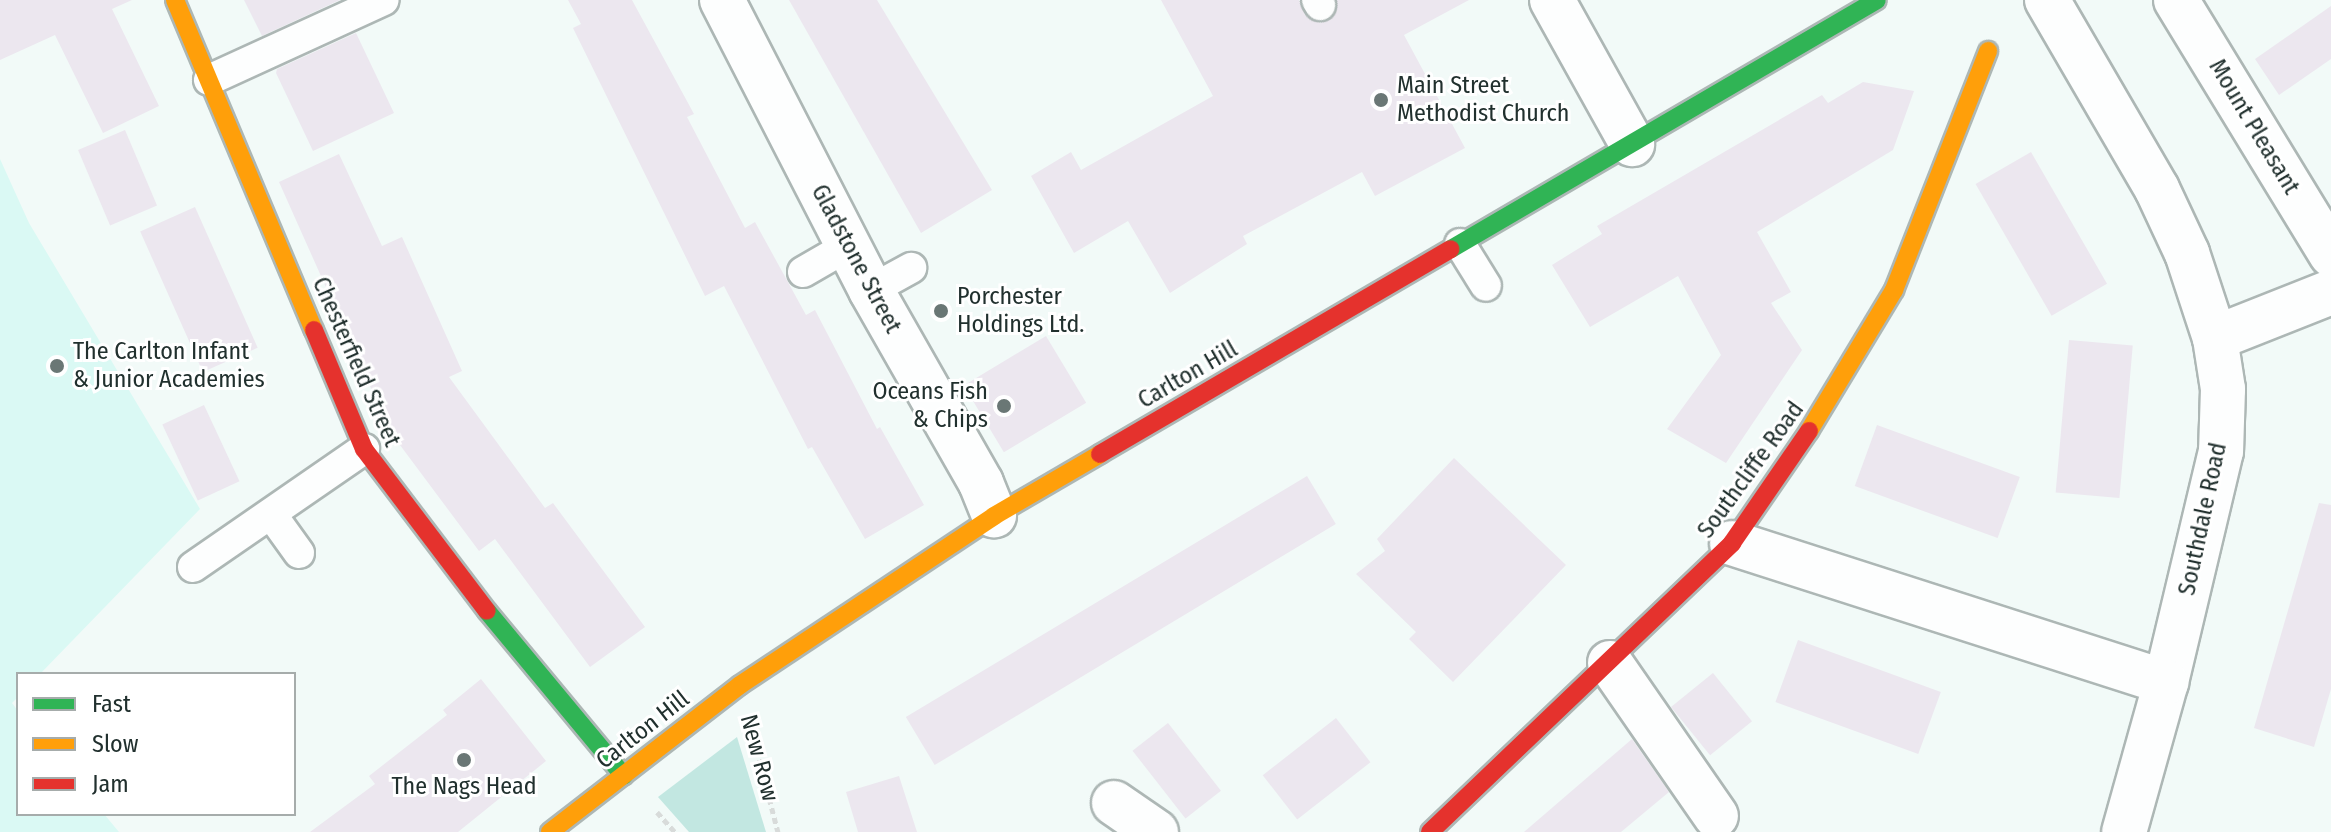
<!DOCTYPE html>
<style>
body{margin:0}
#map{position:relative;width:2331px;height:832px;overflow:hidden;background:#f2faf8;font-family:"Fira Sans Condensed",sans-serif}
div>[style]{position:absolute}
.built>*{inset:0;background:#daf9f4}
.green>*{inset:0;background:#c2e7e1}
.building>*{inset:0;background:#ece7ef;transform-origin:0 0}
.path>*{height:5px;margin-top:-2.5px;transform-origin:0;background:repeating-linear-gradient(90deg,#d8dbda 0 6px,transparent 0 10px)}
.roads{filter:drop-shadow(2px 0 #adb7b5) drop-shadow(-2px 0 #adb7b5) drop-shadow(0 2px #adb7b5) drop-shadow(0 -2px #adb7b5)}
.lane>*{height:30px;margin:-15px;padding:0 15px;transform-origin:15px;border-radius:15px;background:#fdfefe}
.street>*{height:44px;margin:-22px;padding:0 22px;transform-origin:22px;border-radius:22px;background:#fdfefe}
.fast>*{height:18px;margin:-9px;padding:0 9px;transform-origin:9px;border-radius:9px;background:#30b455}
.slow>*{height:18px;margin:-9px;padding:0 9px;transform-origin:9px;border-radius:9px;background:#ff9f0a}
.jam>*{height:18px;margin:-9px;padding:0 9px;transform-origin:9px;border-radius:9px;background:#e5322d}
.dots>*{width:22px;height:22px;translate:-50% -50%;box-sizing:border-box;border:4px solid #fff;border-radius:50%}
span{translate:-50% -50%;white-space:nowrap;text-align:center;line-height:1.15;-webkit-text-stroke:6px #fff;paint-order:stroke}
.poi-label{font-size:24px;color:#21302e}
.left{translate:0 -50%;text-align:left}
.right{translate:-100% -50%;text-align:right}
.street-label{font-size:24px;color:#21302e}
.legend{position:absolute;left:16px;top:672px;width:280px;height:144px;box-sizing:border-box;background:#fff;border:2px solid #a6acab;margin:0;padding:10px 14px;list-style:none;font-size:24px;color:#21302e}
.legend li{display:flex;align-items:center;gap:16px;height:40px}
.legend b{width:40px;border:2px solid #a6acab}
</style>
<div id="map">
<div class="built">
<div style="clip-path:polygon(0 159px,29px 223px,200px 509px,40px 674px,18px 674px,18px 697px,12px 703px,18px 711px,18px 814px,104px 814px,119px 832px,0 832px)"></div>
</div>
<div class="green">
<div style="clip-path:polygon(737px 737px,766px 832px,689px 832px,658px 797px)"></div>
</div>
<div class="building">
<div style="clip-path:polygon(0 0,132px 0,112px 9px,159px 106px,103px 133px,55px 35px,0 60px)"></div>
<div style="clip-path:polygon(244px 0,340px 0,262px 36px)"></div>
<div style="clip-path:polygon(568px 0,632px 0,694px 114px,687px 117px,745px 228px,755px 222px,806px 315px,815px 310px,877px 429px,880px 427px,924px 505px,865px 539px,812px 447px,808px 449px,724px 286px,705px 296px,573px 28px,581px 24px)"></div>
<div style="clip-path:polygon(789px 0,877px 0,992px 190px,921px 233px)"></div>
<div style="clip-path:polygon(1161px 0,1299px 0,1305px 15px,1320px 23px,1335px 14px,1337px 0,1469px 0,1404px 35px,1465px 148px,1375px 196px,1362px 172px,1243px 236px,1247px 244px,1170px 293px,1128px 221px,1074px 253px,1031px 176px,1071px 152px,1081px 170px,1213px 96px)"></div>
<div style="clip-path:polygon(2331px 6px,2331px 59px,2279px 95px,2255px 59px)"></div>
<div style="clip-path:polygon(356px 33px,394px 113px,313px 151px,276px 73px,277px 69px)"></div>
<div style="clip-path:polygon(1863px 82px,1914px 91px,1893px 150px,1757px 232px,1791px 292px,1771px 303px,1802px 350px,1726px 463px,1667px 429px,1721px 355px,1678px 276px,1590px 327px,1552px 265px,1602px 234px,1597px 226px,1822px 95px,1828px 103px)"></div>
<div style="left:125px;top:130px;width:82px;height:51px;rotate:67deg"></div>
<div style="left:2031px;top:152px;width:152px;height:64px;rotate:60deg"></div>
<div style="clip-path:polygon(339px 154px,382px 246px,402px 237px,462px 371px,449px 377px,545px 508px,553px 503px,645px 627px,590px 667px,495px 539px,479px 551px,391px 433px,279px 182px)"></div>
<div style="left:195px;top:207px;width:154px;height:60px;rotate:66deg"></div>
<div style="left:1046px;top:336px;width:78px;height:96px;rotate:59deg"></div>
<div style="left:2069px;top:340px;width:64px;height:153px;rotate:5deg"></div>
<div style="left:204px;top:405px;width:84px;height:46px;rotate:65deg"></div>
<div style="left:1877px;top:425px;width:152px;height:65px;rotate:20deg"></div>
<div style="clip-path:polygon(1454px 458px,1566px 565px,1453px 682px,1409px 639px,1416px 632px,1356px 574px,1385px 551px,1377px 539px)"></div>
<div style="left:1307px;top:476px;width:56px;height:468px;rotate:59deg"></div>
<div style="clip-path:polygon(2319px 503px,2331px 505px,2331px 689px,2314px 747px,2254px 728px)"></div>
<div style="left:1798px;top:640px;width:152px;height:66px;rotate:20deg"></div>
<div style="left:1713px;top:673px;width:62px;height:54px;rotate:51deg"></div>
<div style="clip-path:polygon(481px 679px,546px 761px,458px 832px,310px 832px,375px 784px,369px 776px,447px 715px,443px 710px)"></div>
<div style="left:1336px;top:718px;width:56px;height:93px;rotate:52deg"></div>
<div style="left:1168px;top:723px;width:86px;height:45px;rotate:52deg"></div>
<div style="clip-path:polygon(1632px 739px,1669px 792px,1621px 832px,1524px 832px)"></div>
<div style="clip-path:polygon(899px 776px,917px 832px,858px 832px,846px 792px)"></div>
</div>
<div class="path">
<div style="left:754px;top:740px;width:95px;rotate:75.4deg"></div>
<div style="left:657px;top:812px;width:27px;rotate:48deg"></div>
</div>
<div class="roads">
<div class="lane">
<div style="left:1317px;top:0;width:6px;rotate:59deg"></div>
<div style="left:209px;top:80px;width:192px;rotate:-24.6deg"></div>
<div style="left:1460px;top:244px;width:49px;rotate:58.2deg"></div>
<div style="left:803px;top:272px;width:52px;rotate:-30deg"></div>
<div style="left:871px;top:290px;width:46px;rotate:-28.8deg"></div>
<div style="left:271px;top:514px;width:48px;rotate:54.3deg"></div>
<div style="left:193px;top:567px;width:208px;rotate:-34.6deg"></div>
</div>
<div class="street">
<div style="left:722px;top:0;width:326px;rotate:62.8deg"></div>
<div style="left:871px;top:290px;width:222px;rotate:60.3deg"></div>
<div style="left:981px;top:483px;width:35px;rotate:68deg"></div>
<div style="left:1552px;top:0;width:165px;rotate:60.9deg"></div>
<div style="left:2047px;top:0;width:219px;rotate:59.8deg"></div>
<div style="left:2157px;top:189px;width:71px;rotate:64.9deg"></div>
<div style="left:2187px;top:253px;width:89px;rotate:71.8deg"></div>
<div style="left:2215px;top:338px;width:52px;rotate:81.1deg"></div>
<div style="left:2223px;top:389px;width:62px;rotate:91.8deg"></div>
<div style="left:2221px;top:451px;width:237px;rotate:103.4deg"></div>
<div style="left:2166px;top:682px;width:156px;rotate:105.6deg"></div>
<div style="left:2176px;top:0;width:298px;rotate:58.6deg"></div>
<div style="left:2215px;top:338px;width:125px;rotate:-21.6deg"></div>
<div style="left:1732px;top:543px;width:456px;rotate:17.8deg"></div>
<div style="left:1610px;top:663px;width:186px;rotate:55.3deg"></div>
<div style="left:1114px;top:803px;width:51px;rotate:34.6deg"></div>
</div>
<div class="fast">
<div style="left:1451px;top:249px;width:493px;rotate:-30.3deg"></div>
<div style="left:487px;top:611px;width:214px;rotate:50.3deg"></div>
</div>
<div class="slow">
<div style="left:175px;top:0;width:358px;rotate:67.2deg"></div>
<div style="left:1809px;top:431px;width:165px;rotate:-58.9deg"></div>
<div style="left:1894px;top:290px;width:257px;rotate:-68.5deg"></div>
<div style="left:550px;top:832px;width:240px;rotate:-37.7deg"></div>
<div style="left:740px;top:685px;width:305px;rotate:-33.6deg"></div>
<div style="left:994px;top:516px;width:123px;rotate:-30.3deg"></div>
</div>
<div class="jam">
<div style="left:314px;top:330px;width:129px;rotate:67.2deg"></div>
<div style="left:364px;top:449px;width:203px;rotate:52.8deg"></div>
<div style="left:1100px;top:454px;width:406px;rotate:-30.3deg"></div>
<div style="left:1430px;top:832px;width:418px;rotate:-43.7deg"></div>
<div style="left:1732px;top:543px;width:136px;rotate:-55.5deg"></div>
</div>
</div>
<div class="dots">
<div style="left:1381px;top:100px;background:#6a7775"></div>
<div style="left:941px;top:311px;background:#6a7775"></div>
<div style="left:57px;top:366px;background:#6a7775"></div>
<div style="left:1004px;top:406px;background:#6a7775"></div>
<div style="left:464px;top:760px;background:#6a7775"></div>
</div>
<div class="poi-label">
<span class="left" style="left:1397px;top:100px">Main Street<br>Methodist Church</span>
<span class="left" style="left:957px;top:311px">Porchester<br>Holdings Ltd.</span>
<span class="left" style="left:73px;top:366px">The Carlton Infant<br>&amp; Junior Academies</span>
<span class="right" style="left:988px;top:406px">Oceans Fish<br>&amp; Chips</span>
<span style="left:464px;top:787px">The Nags Head</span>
</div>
<div class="street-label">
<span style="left:2254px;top:127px;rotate:59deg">Mount Pleasant</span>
<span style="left:856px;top:259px;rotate:62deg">Gladstone Street</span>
<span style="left:356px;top:362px;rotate:66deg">Chesterfield Street</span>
<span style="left:1188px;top:375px;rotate:-30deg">Carlton Hill</span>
<span style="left:1751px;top:470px;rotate:-54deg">Southcliffe Road</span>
<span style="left:2203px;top:519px;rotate:-78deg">Southdale Road</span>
<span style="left:643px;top:730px;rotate:-38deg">Carlton Hill</span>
<span style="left:759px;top:758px;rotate:75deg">New Row</span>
</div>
<ul class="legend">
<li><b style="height:10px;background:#30b455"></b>Fast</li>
<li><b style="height:10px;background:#ff9f0a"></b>Slow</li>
<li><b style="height:10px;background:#e5322d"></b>Jam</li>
</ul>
</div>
